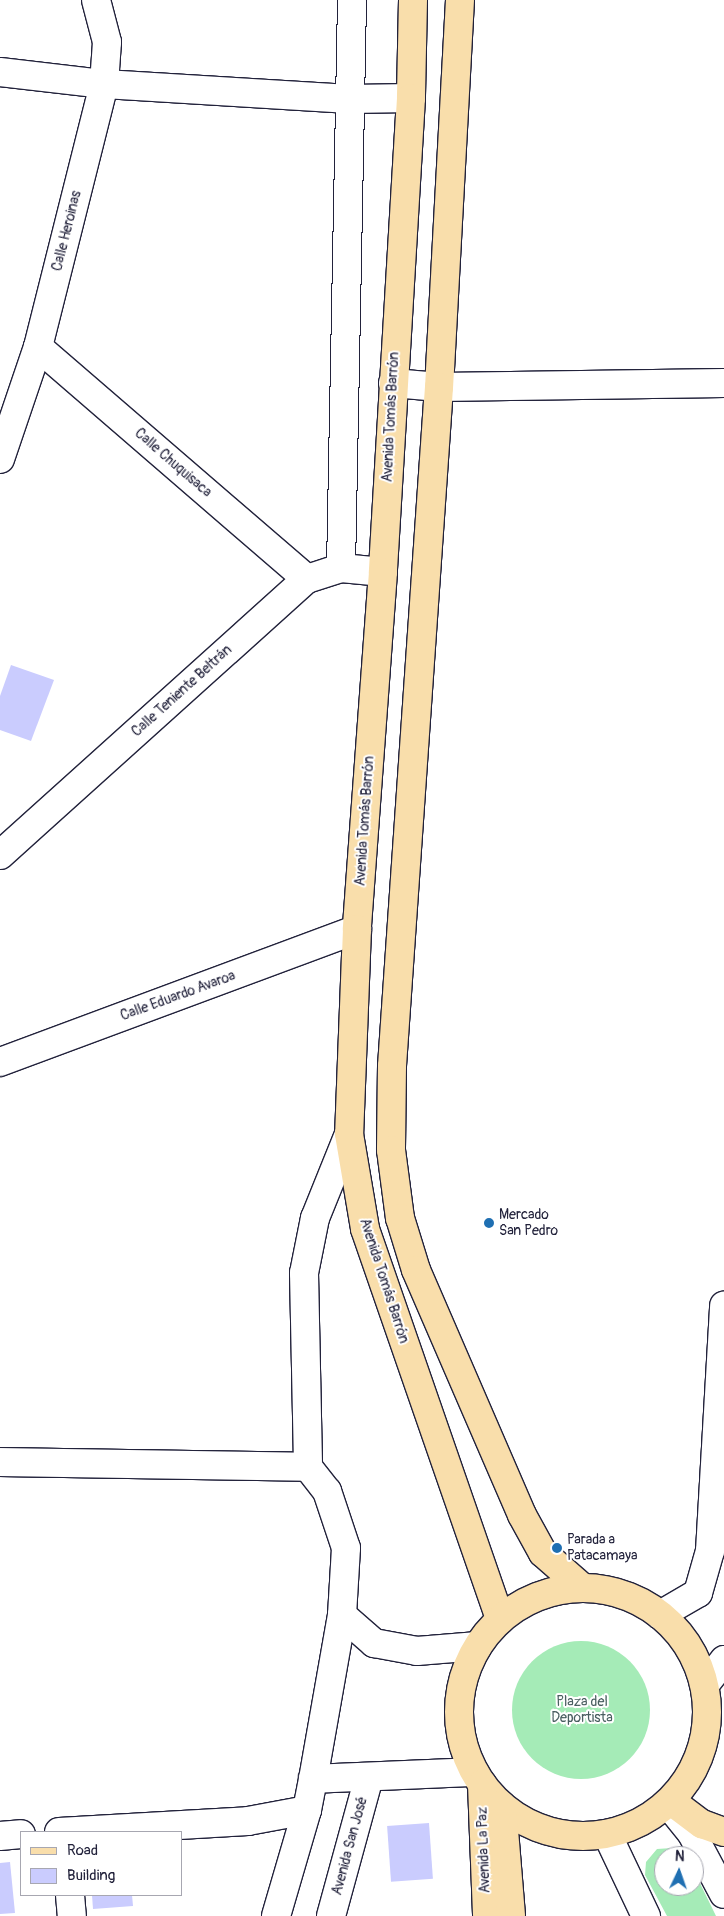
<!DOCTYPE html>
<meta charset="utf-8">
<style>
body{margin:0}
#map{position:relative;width:724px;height:1916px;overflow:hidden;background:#fff;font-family:Pangolin,sans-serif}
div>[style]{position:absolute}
.green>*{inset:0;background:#a5ebb7}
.round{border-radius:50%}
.building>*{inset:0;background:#caccfe;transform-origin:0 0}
.roads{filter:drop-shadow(1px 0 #22223b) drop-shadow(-1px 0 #22223b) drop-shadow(0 1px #22223b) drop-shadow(0 -1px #22223b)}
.street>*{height:28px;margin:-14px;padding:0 14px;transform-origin:14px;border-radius:14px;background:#fff}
.secondary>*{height:28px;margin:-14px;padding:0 14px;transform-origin:14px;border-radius:14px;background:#fff}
.primary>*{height:28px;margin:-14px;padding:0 14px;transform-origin:14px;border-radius:14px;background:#f9deab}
.primary>.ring{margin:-14px;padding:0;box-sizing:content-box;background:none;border:28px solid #f9deab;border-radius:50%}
.dots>*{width:14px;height:14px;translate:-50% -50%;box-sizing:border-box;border:2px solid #fff;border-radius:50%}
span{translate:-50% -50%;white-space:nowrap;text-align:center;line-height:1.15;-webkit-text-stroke:4px #fff;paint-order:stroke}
.street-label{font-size:14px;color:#22223b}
.poi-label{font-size:14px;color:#22223b}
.left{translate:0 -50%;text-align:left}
.park-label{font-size:14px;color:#495e60}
.legend{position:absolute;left:20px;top:1831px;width:162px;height:65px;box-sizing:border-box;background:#fff;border:1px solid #a7a7b1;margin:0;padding:6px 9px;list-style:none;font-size:15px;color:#22223b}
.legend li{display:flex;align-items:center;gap:10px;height:25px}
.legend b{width:25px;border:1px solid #a7a7b1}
.north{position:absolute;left:654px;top:1846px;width:50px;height:50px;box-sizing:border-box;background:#fff;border:1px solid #a7a7b1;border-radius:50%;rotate:3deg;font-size:14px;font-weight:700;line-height:20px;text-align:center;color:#22223b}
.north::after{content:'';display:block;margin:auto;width:18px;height:22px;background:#1f6fb2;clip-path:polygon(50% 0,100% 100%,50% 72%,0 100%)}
</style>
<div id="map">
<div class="green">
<div class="round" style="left:512px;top:1641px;width:138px;height:138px"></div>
<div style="clip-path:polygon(672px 1848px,687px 1856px,664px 1856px,664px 1886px,694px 1886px,694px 1871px,716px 1916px,667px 1916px,645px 1875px,646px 1862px,657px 1849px)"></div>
</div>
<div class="building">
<div style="clip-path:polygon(11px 665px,54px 680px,31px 741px,0 730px,0 696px)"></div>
<div style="left:429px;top:1823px;width:56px;height:42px;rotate:86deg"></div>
<div style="clip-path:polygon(10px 1862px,15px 1913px,0 1914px,0 1863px)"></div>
<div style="clip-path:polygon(92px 1895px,132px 1895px,133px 1906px,93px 1909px)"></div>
</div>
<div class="roads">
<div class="street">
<div style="left:0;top:72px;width:105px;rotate:6.6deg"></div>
<div style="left:104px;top:84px;width:246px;rotate:3.5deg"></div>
<div style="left:350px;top:99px;width:61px;rotate:-0.9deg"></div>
<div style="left:38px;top:347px;width:355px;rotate:40.8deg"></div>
<div style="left:393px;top:383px;width:46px;rotate:5deg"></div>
<div style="left:439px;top:387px;width:285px;rotate:-0.8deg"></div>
<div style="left:0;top:459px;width:118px;rotate:-71.3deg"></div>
<div style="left:38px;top:347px;width:271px;rotate:-75.9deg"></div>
<div style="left:104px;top:84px;width:42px;rotate:-85.9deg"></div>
<div style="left:107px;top:42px;width:43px;rotate:-104.7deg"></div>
<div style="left:341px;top:568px;width:568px;rotate:-88.89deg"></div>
<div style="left:0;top:855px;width:413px;rotate:-42deg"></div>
<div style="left:307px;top:579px;width:36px;rotate:-18deg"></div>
<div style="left:341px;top:568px;width:42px;rotate:5.4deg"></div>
<div style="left:0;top:1062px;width:381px;rotate:-20.4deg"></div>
<div style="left:660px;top:1615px;width:44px;rotate:-30.1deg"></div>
<div style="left:698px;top:1593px;width:44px;rotate:-74.1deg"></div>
<div style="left:710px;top:1551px;width:246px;rotate:-86.7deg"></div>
<div style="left:707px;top:1682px;width:28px;rotate:-52deg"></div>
<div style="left:59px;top:1832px;width:189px;rotate:-3.3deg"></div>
<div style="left:248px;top:1821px;width:60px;rotate:-10.6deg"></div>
<div style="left:307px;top:1810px;width:32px;rotate:-79deg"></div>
<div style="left:0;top:1836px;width:21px;rotate:-5deg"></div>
<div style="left:70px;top:1895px;width:21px;rotate:85deg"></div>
</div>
<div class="secondary">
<div style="left:349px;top:1134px;width:91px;rotate:112deg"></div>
<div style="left:315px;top:1218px;width:56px;rotate:101.3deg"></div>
<div style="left:304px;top:1273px;width:194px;rotate:88.8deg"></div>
<div style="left:308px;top:1467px;width:31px;rotate:52deg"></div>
<div style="left:327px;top:1491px;width:60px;rotate:71.6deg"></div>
<div style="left:346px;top:1548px;width:67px;rotate:93.4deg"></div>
<div style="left:342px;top:1615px;width:167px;rotate:100deg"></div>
<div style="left:313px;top:1779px;width:161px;rotate:-2.5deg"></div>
<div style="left:0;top:1462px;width:308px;rotate:0.9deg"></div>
<div style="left:342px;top:1615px;width:43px;rotate:41.2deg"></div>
<div style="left:374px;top:1643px;width:44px;rotate:10.5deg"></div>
<div style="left:417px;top:1651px;width:61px;rotate:-4.7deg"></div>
<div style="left:668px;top:1804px;width:36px;rotate:51deg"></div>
<div style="left:691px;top:1832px;width:70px;rotate:62deg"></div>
<div style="left:607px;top:1834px;width:91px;rotate:64.6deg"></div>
<div style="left:276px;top:1916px;width:110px;rotate:-73.7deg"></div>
<div style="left:331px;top:1916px;width:144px;rotate:-74.7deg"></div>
</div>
<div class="primary">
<div style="left:413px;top:0;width:98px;rotate:91.2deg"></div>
<div style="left:411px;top:98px;width:475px;rotate:93.4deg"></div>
<div style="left:383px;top:572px;width:358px;rotate:94.2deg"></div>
<div style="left:357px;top:929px;width:205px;rotate:92.2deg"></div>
<div style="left:349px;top:1134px;width:96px;rotate:80.4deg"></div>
<div style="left:365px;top:1229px;width:413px;rotate:70.9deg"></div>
<div style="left:460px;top:0;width:388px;rotate:93.1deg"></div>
<div style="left:439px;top:387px;width:681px;rotate:93.96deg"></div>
<div style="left:392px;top:1066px;width:84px;rotate:90.7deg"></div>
<div style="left:391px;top:1150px;width:69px;rotate:82.5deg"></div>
<div style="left:400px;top:1218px;width:54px;rotate:72.9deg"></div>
<div style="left:416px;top:1270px;width:267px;rotate:66.6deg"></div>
<div style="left:522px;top:1515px;width:43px;rotate:61.1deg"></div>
<div style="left:543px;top:1553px;width:53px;rotate:41.2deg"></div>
<div class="ring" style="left:459px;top:1588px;width:220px;height:220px"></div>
<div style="left:482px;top:1784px;width:132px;rotate:87.8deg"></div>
<div style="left:671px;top:1801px;width:39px;rotate:37deg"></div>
<div style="left:702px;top:1824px;width:23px;rotate:20deg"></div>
<div style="left:502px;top:1806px;width:110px;rotate:85.3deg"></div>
</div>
</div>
<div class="dots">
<div style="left:489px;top:1223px;background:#1f6fb2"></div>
<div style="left:557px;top:1548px;background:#1f6fb2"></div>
</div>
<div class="street-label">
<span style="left:67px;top:231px;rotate:-76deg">Calle Heroinas</span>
<span style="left:391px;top:417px;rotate:-87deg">Avenida Tomás Barrón</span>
<span style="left:173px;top:463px;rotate:41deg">Calle Chuquisaca</span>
<span style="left:182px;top:691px;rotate:-42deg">Calle Teniente Beltrán</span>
<span style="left:365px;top:821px;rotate:-86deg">Avenida Tomás Barrón</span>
<span style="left:178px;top:996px;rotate:-20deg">Calle Eduardo Avaroa</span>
<span style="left:384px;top:1281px;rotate:72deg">Avenida Tomás Barrón</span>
<span style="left:350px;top:1846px;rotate:-75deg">Avenida San José</span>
<span style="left:484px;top:1850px;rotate:-92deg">Avenida La Paz</span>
</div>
<div class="poi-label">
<span class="left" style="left:499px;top:1223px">Mercado<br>San Pedro</span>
<span class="left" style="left:567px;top:1548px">Parada a<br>Patacamaya</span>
</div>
<div class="park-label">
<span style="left:582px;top:1710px">Plaza del<br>Deportista</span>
</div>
<ul class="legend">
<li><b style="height:6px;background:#f9deab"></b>Road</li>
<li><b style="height:14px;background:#caccfe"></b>Building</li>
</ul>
<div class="north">N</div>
</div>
